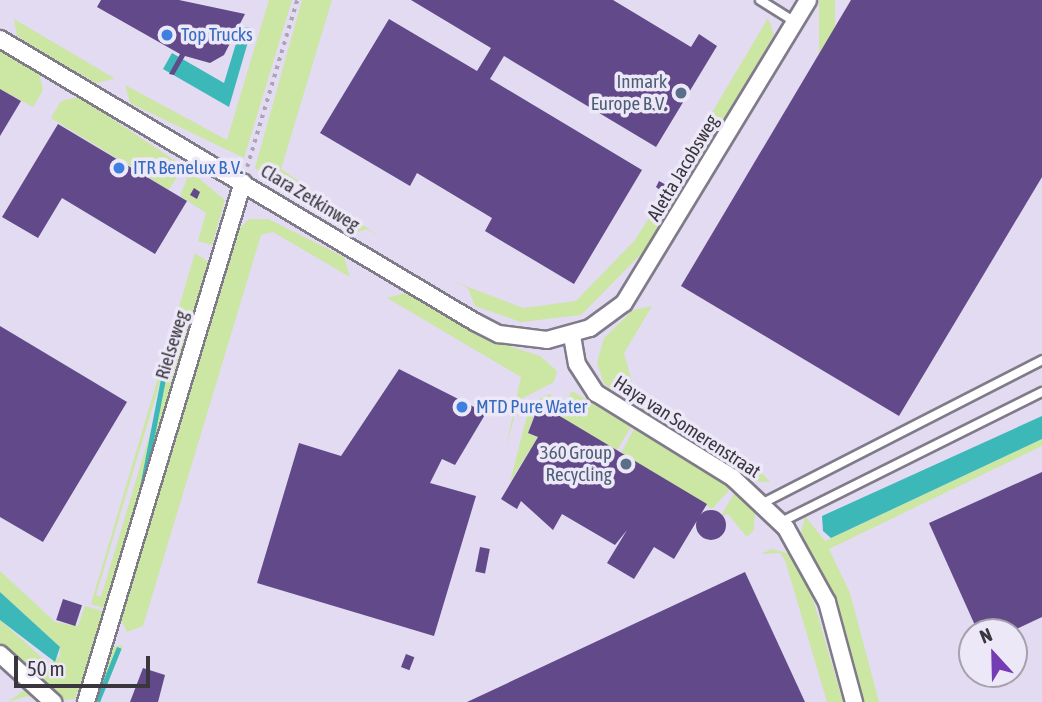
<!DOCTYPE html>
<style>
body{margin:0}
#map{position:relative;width:1042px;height:702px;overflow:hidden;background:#ede8f8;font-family:"Asap Condensed",sans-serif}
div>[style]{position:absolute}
.built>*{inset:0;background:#e2dbf2}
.green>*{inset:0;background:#cce6a3;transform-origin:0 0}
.water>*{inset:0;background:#3cb8b9;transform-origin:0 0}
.building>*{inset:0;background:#62498a;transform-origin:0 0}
.round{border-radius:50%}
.path>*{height:3.5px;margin-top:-1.75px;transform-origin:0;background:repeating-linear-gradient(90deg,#a9a5b2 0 3.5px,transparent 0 8.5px)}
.roads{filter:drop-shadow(2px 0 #7f7b89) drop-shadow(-2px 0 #7f7b89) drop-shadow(0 2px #7f7b89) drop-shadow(0 -2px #7f7b89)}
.service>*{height:8px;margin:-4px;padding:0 4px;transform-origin:4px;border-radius:4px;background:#fff}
.minor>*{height:16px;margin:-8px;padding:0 8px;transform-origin:8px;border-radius:8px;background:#fff}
.dots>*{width:19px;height:19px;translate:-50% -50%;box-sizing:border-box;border:4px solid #ede8f8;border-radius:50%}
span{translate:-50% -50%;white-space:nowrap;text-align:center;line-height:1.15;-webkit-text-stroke:7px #ede8f8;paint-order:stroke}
.shop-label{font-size:19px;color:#366cbe}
.left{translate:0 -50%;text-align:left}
.service-label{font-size:19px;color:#4e5e75}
.right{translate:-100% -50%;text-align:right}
.street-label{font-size:19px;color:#39373d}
.north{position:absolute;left:958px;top:618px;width:70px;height:70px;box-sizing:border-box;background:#ede8f8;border:2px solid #a5a1ad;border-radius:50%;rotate:338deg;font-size:19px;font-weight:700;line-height:28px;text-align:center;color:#39373d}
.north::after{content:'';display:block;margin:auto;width:24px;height:32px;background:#753db3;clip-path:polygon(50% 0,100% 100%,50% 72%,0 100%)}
.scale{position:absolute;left:14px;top:656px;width:136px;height:32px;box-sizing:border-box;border:4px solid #39373d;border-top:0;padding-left:9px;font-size:21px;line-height:24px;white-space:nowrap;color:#39373d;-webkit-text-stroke:5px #ede8f8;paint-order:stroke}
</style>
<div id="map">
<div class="built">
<div style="clip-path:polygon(evenodd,0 0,1042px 0,1042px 702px,0 702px,0 0,972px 632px,1014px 632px,1014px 674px,972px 674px,972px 632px)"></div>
</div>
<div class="green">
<div style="clip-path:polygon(269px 0,292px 0,244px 158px,130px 103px,125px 85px,227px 140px)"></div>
<div style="clip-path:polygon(302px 0,332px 0,281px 169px,379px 236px,367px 229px,351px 234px,255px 168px)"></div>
<div style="left:819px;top:0;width:16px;height:312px"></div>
<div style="clip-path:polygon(768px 18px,774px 35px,757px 64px,698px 161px,681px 165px)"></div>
<div style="clip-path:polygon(14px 19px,114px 78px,113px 79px,96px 83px,49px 56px,17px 36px)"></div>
<div style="clip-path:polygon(0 50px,39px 73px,43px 90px,33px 107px,0 89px)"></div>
<div style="clip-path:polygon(79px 97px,183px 166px,169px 190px,51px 118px,61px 101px)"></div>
<div style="clip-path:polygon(190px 171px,225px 200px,212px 245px,198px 241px,206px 213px,180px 196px)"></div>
<div style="clip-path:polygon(676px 174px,680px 192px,647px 248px,581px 315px,521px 322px,475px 306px,468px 288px,455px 282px,523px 308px,576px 301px,635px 240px)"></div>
<div style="clip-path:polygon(249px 219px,268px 219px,344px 257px,350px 277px,273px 232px,261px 235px,143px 626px,127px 632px,119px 616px,235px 233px)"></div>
<div style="clip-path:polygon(evenodd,195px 253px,210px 263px,107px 609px,91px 604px,195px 253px,161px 379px,166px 380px,101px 597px,96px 595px,161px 379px)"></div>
<div style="clip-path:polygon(406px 293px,480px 337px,540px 356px,557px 371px,554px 382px,519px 400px,506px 447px,521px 377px,387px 298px)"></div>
<div style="clip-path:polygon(652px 306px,624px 353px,634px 389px,748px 458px,770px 482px,754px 481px,604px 384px,597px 363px,604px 338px,633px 310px)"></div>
<div style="clip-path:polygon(572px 391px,631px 427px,617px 450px,555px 419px)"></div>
<div style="clip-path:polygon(549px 394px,561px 401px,551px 417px,535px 412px,528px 433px,538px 437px,510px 482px,530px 404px)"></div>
<div style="clip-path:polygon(634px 429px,712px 476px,730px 489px,712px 509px,621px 453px)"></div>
<div style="clip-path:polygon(1042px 439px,1042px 446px,829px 549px,850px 593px,879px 702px,864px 702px,836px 598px,801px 533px,805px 516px,825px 541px)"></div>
<div style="clip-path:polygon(735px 492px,755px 510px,754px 530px,747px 537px,728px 514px,721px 516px)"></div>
<div style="clip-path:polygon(772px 549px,791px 554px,810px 589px,843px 702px,827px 702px,785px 560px,780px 553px,761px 554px)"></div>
<div style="clip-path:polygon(0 571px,55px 622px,78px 626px,85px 606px,106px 612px,75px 699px,60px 700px,0 646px,0 620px,49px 664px,60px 656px,60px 647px,0 592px)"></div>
<div style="clip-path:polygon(123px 645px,100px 702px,93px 702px,110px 647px)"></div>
<div style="clip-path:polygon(26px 689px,30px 690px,45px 702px,27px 696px,8px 702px)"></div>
</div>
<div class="water">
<div style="clip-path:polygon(241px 27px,252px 28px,229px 107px,163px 69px,172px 53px,224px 83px)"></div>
<div style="left:161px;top:379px;width:5px;height:226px;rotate:11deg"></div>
<div style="clip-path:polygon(1042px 416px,1042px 439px,831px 538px,823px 531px,822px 516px)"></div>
<div style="clip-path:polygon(0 592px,60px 647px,55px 662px,0 620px)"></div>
<div style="left:117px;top:647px;width:5px;height:58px;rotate:22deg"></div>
</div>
<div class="building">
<div style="clip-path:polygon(101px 0,179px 0,245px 14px,224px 55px,210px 63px,185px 56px,174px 75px,169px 74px,180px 54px,97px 7px)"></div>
<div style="clip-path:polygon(411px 0,613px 0,691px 47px,699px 34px,717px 46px,656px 147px,504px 56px,490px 79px,642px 170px,574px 284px,485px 231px,492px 218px,417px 173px,410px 186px,320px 133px,389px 19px,477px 71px,491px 48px)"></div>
<div style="clip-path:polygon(851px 0,1042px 0,1042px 177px,899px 416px,681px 286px)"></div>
<div style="clip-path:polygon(0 89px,21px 101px,0 136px)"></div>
<div style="clip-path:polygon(58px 124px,187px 201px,155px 254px,62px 198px,38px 238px,2px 217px)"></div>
<div style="clip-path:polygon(659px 181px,668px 186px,664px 193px,656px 187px)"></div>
<div style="clip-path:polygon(194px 188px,200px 192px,197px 199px,190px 195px)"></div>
<div style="clip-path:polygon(0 326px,127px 402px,43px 542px,0 517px)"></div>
<div style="clip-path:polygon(399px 369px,486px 413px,455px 465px,442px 459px,430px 483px,476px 496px,434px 636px,257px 583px,299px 443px,341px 456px)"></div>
<div style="clip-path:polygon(536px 412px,553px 412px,707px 504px,674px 559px,654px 547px,634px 579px,607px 563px,627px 530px,615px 545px,562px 514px,553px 530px,521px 501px,517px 509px,501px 499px,538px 437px,528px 433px)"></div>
<div style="clip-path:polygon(1042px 472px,1042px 617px,1010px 632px,978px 632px,929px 523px)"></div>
<div class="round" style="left:696px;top:510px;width:30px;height:30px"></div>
<div style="left:480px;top:547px;width:10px;height:25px;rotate:11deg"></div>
<div style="clip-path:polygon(745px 572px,805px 702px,467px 702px)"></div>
<div style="left:63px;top:599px;width:20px;height:22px;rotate:18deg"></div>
<div style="left:406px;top:654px;width:9px;height:14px;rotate:21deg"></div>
<div style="clip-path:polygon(143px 668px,165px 675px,158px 702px,130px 702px)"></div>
</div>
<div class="path">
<div style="left:247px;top:167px;width:174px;rotate:-73.3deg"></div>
</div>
<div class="roads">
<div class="service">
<div style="left:760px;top:0;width:41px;rotate:32.2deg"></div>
<div style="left:763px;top:503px;width:314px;rotate:-27.1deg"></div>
<div style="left:781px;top:522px;width:292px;rotate:-26.5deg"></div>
</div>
<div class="minor">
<div style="left:0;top:39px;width:553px;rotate:30.79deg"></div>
<div style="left:475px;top:322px;width:27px;rotate:27deg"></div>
<div style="left:499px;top:334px;width:48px;rotate:7.1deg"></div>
<div style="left:547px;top:340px;width:45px;rotate:-15.6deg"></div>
<div style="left:590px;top:328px;width:42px;rotate:-36.3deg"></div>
<div style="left:624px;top:303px;width:354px;rotate:-58.7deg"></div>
<div style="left:572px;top:336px;width:28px;rotate:80deg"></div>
<div style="left:577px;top:364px;width:35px;rotate:57deg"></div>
<div style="left:596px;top:393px;width:161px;rotate:31.8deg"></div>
<div style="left:733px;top:478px;width:73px;rotate:43.3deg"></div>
<div style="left:786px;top:528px;width:85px;rotate:61deg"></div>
<div style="left:827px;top:602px;width:104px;rotate:74.9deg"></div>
<div style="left:0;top:654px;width:72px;rotate:42.2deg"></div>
<div style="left:86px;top:702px;width:543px;rotate:-73.2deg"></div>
</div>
</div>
<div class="dots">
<div style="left:167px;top:35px;background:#3f7fe0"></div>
<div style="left:681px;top:93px;background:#5c6f8a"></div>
<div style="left:119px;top:168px;background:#3f7fe0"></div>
<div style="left:462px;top:407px;background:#3f7fe0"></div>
<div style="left:626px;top:464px;background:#5c6f8a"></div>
</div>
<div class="shop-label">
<span class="left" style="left:181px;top:35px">Top Trucks</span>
<span class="left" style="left:133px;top:168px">ITR Benelux B.V.</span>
<span class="left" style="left:476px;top:407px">MTD Pure Water</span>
</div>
<div class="service-label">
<span class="right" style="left:667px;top:93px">Inmark<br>Europe B.V.</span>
<span class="right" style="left:612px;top:464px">360 Group<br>Recycling</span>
</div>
<div class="street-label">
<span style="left:683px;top:168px;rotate:-59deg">Aletta Jacobsweg</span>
<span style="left:310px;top:198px;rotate:31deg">Clara Zetkinweg</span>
<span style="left:172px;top:345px;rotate:-73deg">Rielseweg</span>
<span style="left:687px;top:427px;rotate:33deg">Haya van Somerenstraat</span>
</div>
<div class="north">N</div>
<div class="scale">50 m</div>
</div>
